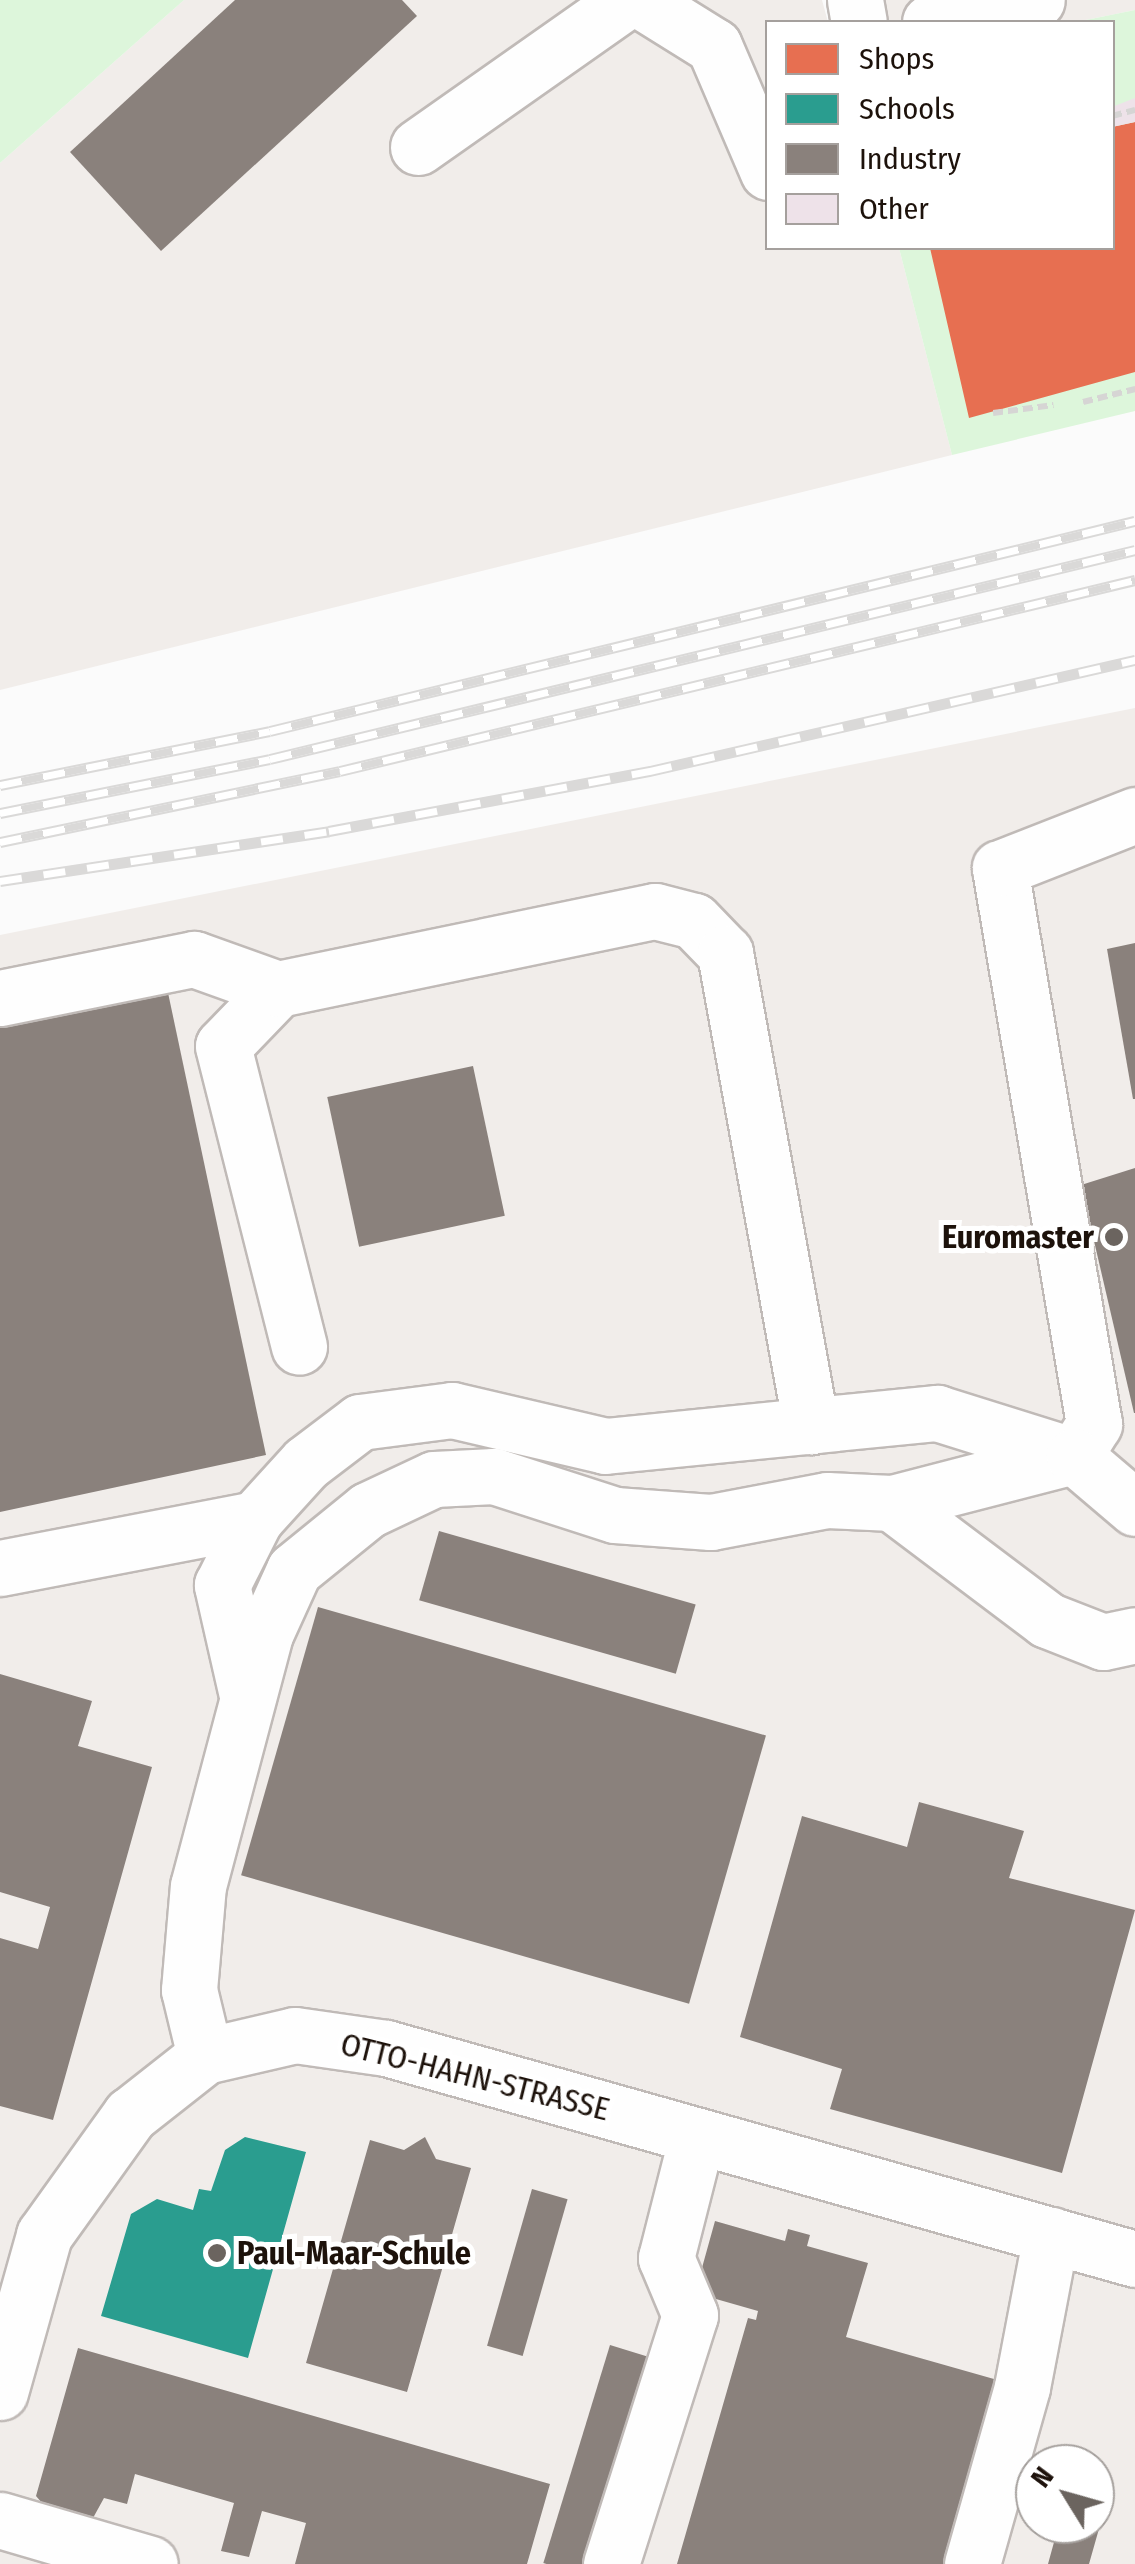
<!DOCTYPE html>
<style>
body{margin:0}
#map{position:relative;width:1135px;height:2564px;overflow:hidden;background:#fbfbfb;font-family:"Fira Sans Condensed",sans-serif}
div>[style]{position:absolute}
.built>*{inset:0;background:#f1edea}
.green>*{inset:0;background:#ddf6db}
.shops>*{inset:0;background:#e76f51}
.schools>*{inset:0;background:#2a9d8f}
.industry>*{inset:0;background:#8a817c;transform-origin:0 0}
.building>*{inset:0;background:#eee2e9}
.path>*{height:6px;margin-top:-3px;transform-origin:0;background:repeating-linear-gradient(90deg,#d6d5d4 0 10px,transparent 0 15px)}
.roads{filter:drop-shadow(2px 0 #c0bab7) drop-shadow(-2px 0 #c0bab7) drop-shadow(0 2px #c0bab7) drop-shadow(0 -2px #c0bab7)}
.minor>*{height:55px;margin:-27.5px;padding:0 27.5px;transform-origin:27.5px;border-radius:27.5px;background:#fefefe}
.rail>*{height:11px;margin-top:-5.5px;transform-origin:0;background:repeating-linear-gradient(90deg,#fff 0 22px,#dad9d8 0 44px);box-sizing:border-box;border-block:2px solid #dad9d8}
.dots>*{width:28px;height:28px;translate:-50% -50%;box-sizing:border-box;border:5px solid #fff;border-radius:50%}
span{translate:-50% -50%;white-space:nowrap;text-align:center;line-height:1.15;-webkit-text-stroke:10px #fff;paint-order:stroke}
.poi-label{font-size:32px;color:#1d120b;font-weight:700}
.right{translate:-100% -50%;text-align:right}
.left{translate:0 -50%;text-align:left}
.street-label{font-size:32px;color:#1d120b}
.legend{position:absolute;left:765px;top:20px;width:350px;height:230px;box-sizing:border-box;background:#fff;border:2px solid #a5a09d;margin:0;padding:12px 18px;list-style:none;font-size:30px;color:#1d120b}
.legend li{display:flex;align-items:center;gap:20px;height:50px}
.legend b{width:50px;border:2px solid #a5a09d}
.north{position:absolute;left:1015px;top:2444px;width:100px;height:100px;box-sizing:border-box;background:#fff;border:2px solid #a5a09d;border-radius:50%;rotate:307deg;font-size:28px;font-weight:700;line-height:40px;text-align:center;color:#1d120b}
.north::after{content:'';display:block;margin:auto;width:35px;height:45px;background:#6b645f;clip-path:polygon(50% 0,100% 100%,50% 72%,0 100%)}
</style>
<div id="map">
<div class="built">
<div style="clip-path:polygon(184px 0,822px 0,828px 22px,768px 22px,768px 248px,899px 248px,952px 455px,0 690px,0 163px)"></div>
<div style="clip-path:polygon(839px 0,1135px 0,1135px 10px,1076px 22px,844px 22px)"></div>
<div style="clip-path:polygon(evenodd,1135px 708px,1135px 2564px,0 2564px,0 935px,1135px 708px,1035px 2464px,1095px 2464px,1095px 2524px,1035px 2524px,1035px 2464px)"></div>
</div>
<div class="green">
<div style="clip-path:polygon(0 0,184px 0,0 163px)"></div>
<div style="clip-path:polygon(1135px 10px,1135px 411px,952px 455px,899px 248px,1112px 248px,1112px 22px,1076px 22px)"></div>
</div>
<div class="shops">
<div style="clip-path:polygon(1135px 122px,1135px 372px,969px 418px,930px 248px,1112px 248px,1112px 127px)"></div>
</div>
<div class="schools">
<div style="clip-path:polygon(245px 2137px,306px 2152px,248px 2358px,101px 2316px,131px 2214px,157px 2199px,193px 2210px,199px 2189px,211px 2191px,225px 2150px)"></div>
</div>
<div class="industry">
<div style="clip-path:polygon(235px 0,402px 0,417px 16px,161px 251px,70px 152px)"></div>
<div style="clip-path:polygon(1135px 943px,1135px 1099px,1133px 1099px,1107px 949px)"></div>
<div style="clip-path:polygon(167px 988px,266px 1455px,0 1512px,0 1024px)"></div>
<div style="left:473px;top:1066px;width:153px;height:149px;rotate:78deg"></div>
<div style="clip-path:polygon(1135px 1168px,1135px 1413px,1134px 1413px,1081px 1185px)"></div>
<div style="left:439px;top:1531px;width:267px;height:72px;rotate:16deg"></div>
<div style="left:318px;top:1607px;width:466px;height:279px;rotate:16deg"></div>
<div style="clip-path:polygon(0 1674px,92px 1701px,78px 1746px,152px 1767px,53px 2120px,0 2106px,0 1938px,38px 1949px,50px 1907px,0 1892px)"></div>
<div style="clip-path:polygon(919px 1802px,1024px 1831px,1009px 1878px,1135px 1910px,1062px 2173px,830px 2109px,842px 2069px,740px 2037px,802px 1816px,907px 1847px)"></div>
<div style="clip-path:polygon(425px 2137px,436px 2159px,471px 2168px,407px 2392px,306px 2363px,370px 2140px,404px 2150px)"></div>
<div style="left:532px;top:2189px;width:37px;height:163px;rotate:16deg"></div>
<div style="clip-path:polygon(715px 2221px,785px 2241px,788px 2229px,810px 2235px,807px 2246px,868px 2263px,846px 2337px,1008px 2383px,956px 2564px,677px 2564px,748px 2318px,756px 2320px,758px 2311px,695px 2293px)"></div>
<div style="left:610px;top:2345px;width:39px;height:228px;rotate:17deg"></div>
<div style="clip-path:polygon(78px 2348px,550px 2484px,527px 2564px,295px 2564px,306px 2523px,262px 2511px,249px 2557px,221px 2551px,234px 2503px,135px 2474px,127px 2504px,104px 2498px,93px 2518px,42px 2503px,36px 2496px)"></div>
<div style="clip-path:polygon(1095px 2478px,1112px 2483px,1089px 2564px,1048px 2564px,1059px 2524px,1095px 2524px)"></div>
</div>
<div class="building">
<div style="clip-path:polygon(1135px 98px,1135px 122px,1112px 127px,1112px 107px)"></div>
</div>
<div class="path">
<div style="left:1112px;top:116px;width:24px;rotate:-15deg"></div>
<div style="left:1083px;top:402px;width:54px;rotate:-14deg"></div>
<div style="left:993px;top:413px;width:61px;rotate:-7.6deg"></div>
</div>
<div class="roads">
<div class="minor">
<div style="left:640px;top:0;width:87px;rotate:31.9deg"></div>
<div style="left:714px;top:46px;width:137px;rotate:66.8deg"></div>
<div style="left:855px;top:0;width:22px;rotate:80deg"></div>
<div style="left:930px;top:22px;width:109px;rotate:-11.6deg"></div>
<div style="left:418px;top:147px;width:256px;rotate:-35.1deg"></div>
<div style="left:278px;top:989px;width:79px;rotate:134deg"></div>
<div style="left:223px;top:1046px;width:310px;rotate:75.8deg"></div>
<div style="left:0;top:998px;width:198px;rotate:-11.4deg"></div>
<div style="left:194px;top:959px;width:89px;rotate:19.7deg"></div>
<div style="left:278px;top:989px;width:385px;rotate:-11.7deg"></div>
<div style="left:655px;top:911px;width:40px;rotate:14.4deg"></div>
<div style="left:694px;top:921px;width:45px;rotate:45.9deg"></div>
<div style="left:725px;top:953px;width:481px;rotate:79.7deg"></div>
<div style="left:892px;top:1503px;width:188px;rotate:-14.5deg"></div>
<div style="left:1074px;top:1456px;width:38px;rotate:-58deg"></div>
<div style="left:1094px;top:1424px;width:564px;rotate:-99.6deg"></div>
<div style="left:1000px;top:868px;width:145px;rotate:-21.4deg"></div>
<div style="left:0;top:1568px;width:260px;rotate:-10.9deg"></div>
<div style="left:246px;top:1691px;width:109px;rotate:-102.8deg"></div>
<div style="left:222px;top:1585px;width:74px;rotate:-63.4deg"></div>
<div style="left:255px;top:1519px;width:76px;rotate:-47.7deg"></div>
<div style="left:306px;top:1463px;width:68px;rotate:-37.2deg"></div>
<div style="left:360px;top:1422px;width:93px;rotate:-7.4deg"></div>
<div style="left:452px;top:1410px;width:157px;rotate:13.2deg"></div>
<div style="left:605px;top:1446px;width:334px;rotate:-5.7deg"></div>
<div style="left:937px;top:1413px;width:144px;rotate:17.4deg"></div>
<div style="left:1074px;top:1456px;width:80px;rotate:40.4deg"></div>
<div style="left:205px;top:2056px;width:68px;rotate:-103.6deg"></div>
<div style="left:189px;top:1990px;width:104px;rotate:-85.1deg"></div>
<div style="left:198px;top:1886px;width:261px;rotate:-75.1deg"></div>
<div style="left:265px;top:1634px;width:70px;rotate:-65.6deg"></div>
<div style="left:294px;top:1570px;width:95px;rotate:-39deg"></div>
<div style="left:368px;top:1510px;width:73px;rotate:-25.2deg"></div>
<div style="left:434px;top:1479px;width:60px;rotate:-2.9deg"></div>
<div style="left:494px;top:1476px;width:127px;rotate:17.9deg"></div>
<div style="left:615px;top:1515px;width:96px;rotate:4.2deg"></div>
<div style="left:711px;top:1522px;width:118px;rotate:-10.7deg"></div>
<div style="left:827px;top:1500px;width:65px;rotate:2.6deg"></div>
<div style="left:892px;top:1503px;width:194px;rotate:37deg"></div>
<div style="left:1047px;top:1620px;width:60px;rotate:21.4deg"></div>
<div style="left:1103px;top:1642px;width:33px;rotate:-12deg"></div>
<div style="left:0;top:2392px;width:163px;rotate:-74.3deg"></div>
<div style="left:44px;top:2235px;width:148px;rotate:-54.4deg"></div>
<div style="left:130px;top:2115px;width:95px;rotate:-38.2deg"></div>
<div style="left:205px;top:2056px;width:92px;rotate:-13.1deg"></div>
<div style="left:295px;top:2035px;width:92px;rotate:8.1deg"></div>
<div style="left:386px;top:2048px;width:778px;rotate:15.73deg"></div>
<div style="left:0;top:2520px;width:156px;rotate:16.3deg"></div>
<div style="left:611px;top:2564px;width:261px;rotate:-72.4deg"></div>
<div style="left:690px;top:2315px;width:62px;rotate:-112.8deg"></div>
<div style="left:666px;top:2258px;width:126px;rotate:-75.7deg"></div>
<div style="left:972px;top:2564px;width:184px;rotate:-74.2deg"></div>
<div style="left:1022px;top:2387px;width:155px;rotate:-79.2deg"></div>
</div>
</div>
<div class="rail">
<div style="left:0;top:785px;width:275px;rotate:-11.3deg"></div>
<div style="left:270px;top:731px;width:890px;rotate:-13.65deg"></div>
<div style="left:0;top:813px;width:275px;rotate:-11.3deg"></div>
<div style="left:270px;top:759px;width:890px;rotate:-13.58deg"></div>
<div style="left:0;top:842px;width:347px;rotate:-11.8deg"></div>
<div style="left:340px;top:771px;width:818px;rotate:-13.51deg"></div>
<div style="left:0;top:881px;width:333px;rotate:-8.6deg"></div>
<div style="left:329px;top:831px;width:327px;rotate:-10.6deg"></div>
<div style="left:650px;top:771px;width:498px;rotate:-12.9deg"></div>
</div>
<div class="dots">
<div style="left:1114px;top:1237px;background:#6b645f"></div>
<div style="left:217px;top:2253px;background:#6b645f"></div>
</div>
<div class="poi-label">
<span class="right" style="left:1094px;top:1237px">Euromaster</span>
<span class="left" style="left:237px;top:2253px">Paul-Maar-Schule</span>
</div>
<div class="street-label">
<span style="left:475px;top:2077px;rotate:14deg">OTTO-HAHN-STRASSE</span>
</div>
<ul class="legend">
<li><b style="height:28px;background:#e76f51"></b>Shops</li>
<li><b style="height:28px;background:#2a9d8f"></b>Schools</li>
<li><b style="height:28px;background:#8a817c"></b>Industry</li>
<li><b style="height:28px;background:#eee2e9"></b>Other</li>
</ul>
<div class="north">N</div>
</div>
